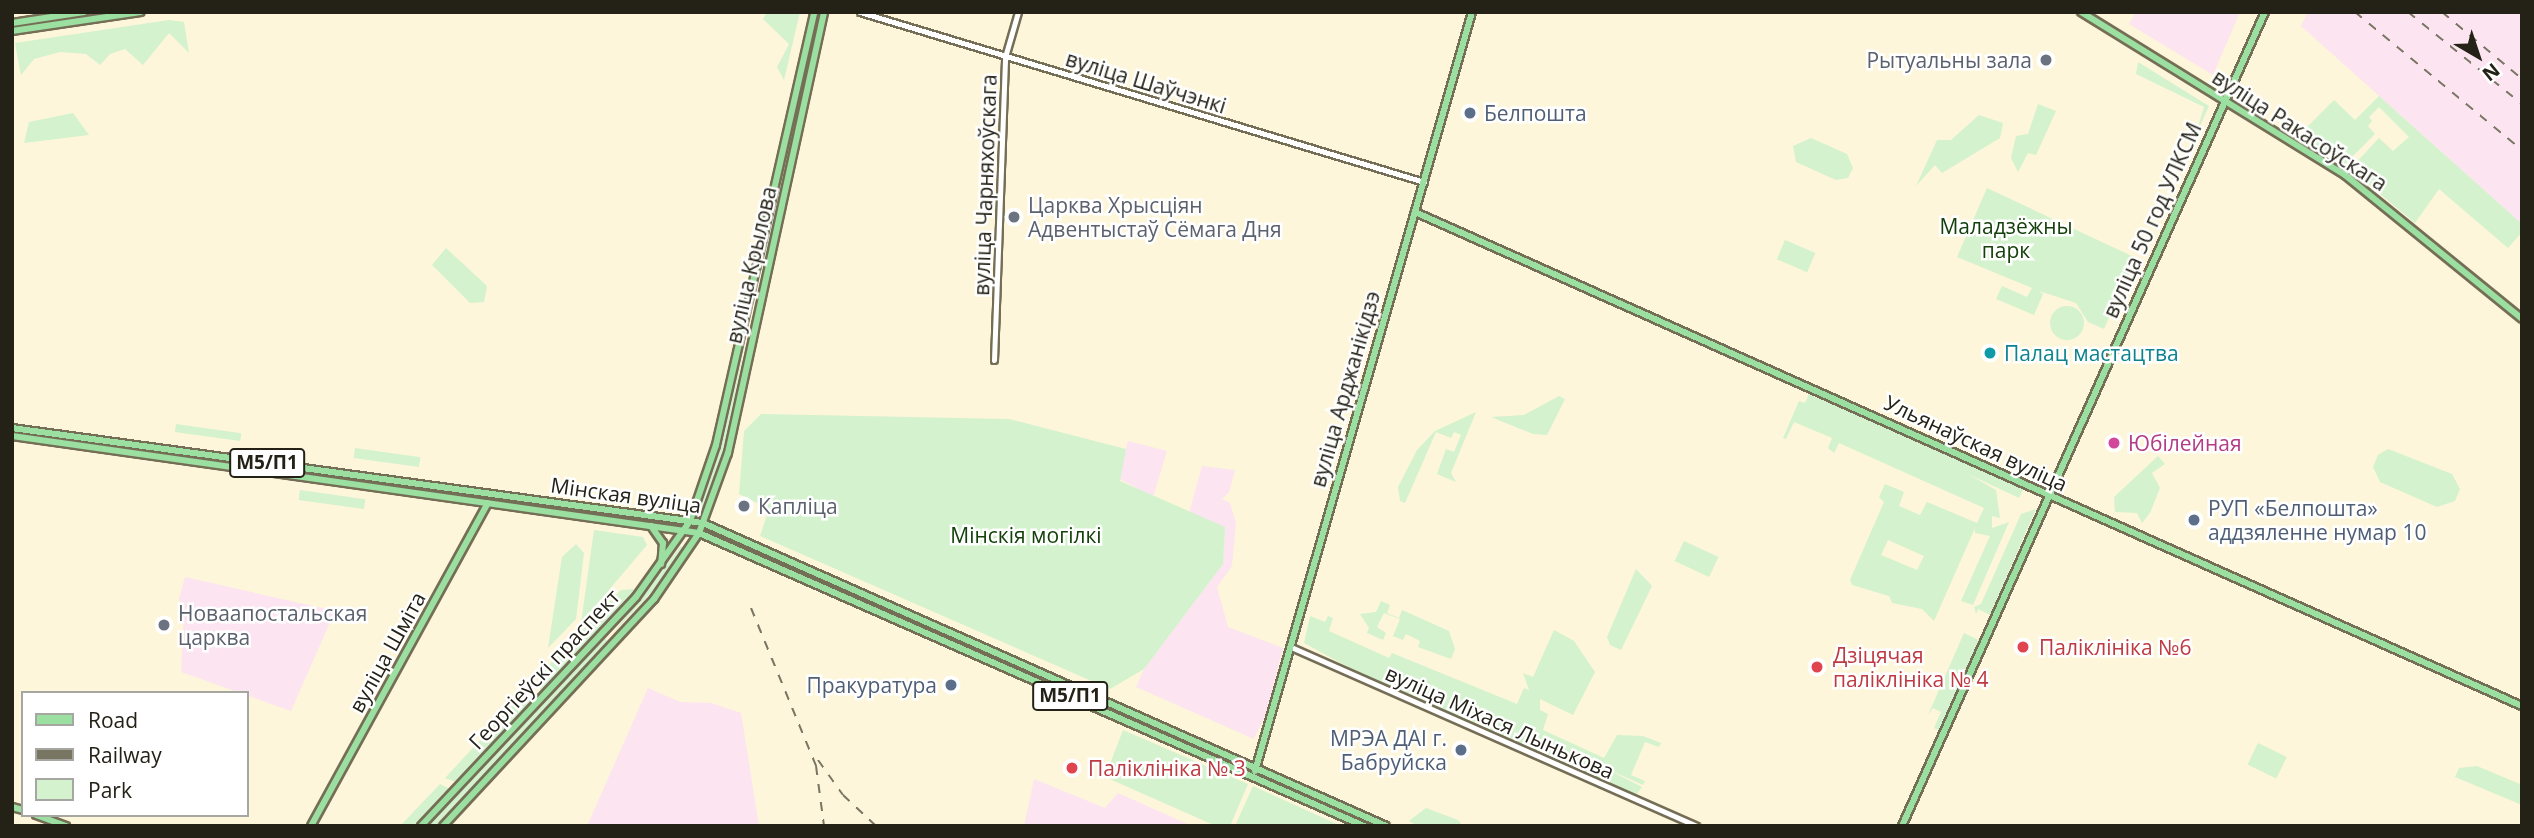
<!DOCTYPE html>
<meta charset="utf-8">
<style>
body{margin:0}
#map{position:relative;width:2534px;height:838px;overflow:hidden;background:#fdf6da;font-family:"Open Sans",sans-serif}
div>[style]{position:absolute}
.industrial>*{inset:0;background:#fce4f1}
.green>*{inset:0;background:#d3f2cd;transform-origin:0 0}
.round{border-radius:50%}
.roads{filter:drop-shadow(2px 0 #756e56) drop-shadow(-2px 0 #756e56) drop-shadow(0 2px #756e56) drop-shadow(0 -2px #756e56)}
.minor>*{height:5px;margin:-2.5px;padding:0 2.5px;transform-origin:2.5px;border-radius:2.5px;background:#fff}
.major>*{height:6px;margin:-3px;padding:0 3px;transform-origin:3px;border-radius:3px;background:#9be0a1}
.rail>*{height:2px;margin-top:-1px;transform-origin:0;background:repeating-linear-gradient(90deg,#797563 0 9px,transparent 0 18px)}
.dots>*{width:19px;height:19px;translate:-50% -50%;box-sizing:border-box;border:4px solid #fff;border-radius:50%}
span{translate:-50% -50%;white-space:nowrap;text-align:center;line-height:1.15;-webkit-text-stroke:5px #fff;paint-order:stroke}
.shield-label span{padding:2px 5px;background:#fff;border:2px solid;border-radius:5px;-webkit-text-stroke-width:0}
.shield-label{font-size:19px;color:#242217;font-weight:700}
.worship-label{font-size:21px;color:#5b616d}
.right{translate:-100% -50%;text-align:right}
.left{translate:0 -50%;text-align:left}
.street-label{font-size:21px;color:#242217}
.service-label{font-size:21px;color:#4e5e75}
.park-label{font-size:21px;color:#14410b}
.culture-label{font-size:21px;color:#0d838f}
.hotel-label{font-size:21px;color:#b23c85}
.health-label{font-size:21px;color:#be3a42}
.frame{position:absolute;inset:0;border:14px solid #242217;pointer-events:none}
.legend{position:absolute;left:21px;top:691px;width:228px;height:126px;box-sizing:border-box;background:#fff;border:2px solid #a7a7a2;margin:0;padding:9px 12px;list-style:none;font-size:21px;color:#242217}
.legend li{display:flex;align-items:center;gap:14px;height:35px}
.legend b{width:35px;border:2px solid #a7a7a2}
.north{position:absolute;left:2443px;top:21px;width:70px;height:70px;-webkit-text-stroke:5px #fff;paint-order:stroke;rotate:141deg;font-size:19px;font-weight:700;line-height:28px;text-align:center;color:#242217}
.north::after{content:'';display:block;margin:auto;width:24px;height:32px;background:#242217;clip-path:polygon(50% 0,100% 100%,50% 72%,0 100%)}
</style>
<div id="map">
<div class="industrial">
<div style="clip-path:polygon(2136px 12px,2240px 12px,2213px 75px,2129px 24px)"></div>
<div style="clip-path:polygon(2308px 12px,2522px 12px,2522px 224px,2301px 26px)"></div>
<div style="clip-path:polygon(1128px 441px,1167px 451px,1153px 497px,1118px 478px)"></div>
<div style="clip-path:polygon(1202px 466px,1235px 470px,1229px 492px,1222px 499px,1230px 503px,1236px 523px,1232px 566px,1217px 587px,1228px 627px,1283px 648px,1266px 714px,1254px 739px,1136px 687px,1144px 669px,1223px 564px,1225px 527px,1189px 513px)"></div>
<div style="clip-path:polygon(185px 577px,335px 611px,291px 711px,181px 672px,184px 610px,179px 599px)"></div>
<div style="clip-path:polygon(648px 688px,680px 702px,711px 703px,741px 713px,759px 826px,587px 826px)"></div>
<div style="clip-path:polygon(1034px 779px,1105px 808px,1118px 793px,1192px 826px,1024px 826px)"></div>
</div>
<div class="green">
<div style="clip-path:polygon(767px 12px,800px 12px,784px 80px,777px 67px,789px 44px,763px 19px)"></div>
<div style="clip-path:polygon(819px 12px,810px 65px,762px 272px,768px 233px)"></div>
<div style="clip-path:polygon(169px 20px,184px 22px,189px 53px,169px 33px,143px 65px,125px 49px,110px 54px,100px 65px,86px 54px,60px 52px,34px 59px,21px 75px,15px 43px)"></div>
<div style="clip-path:polygon(2138px 62px,2209px 106px,2195px 137px,2204px 107px,2136px 74px)"></div>
<div style="clip-path:polygon(2379px 96px,2522px 224px,2522px 232px,2508px 248px,2439px 189px,2415px 223px,2350px 169px,2379px 138px,2393px 151px,2409px 137px,2379px 107px,2369px 117px,2372px 121px,2368px 126px,2375px 134px,2344px 165px,2316px 145px,2307px 127px,2334px 100px,2355px 120px)"></div>
<div style="clip-path:polygon(2038px 104px,2056px 111px,2036px 155px,2028px 153px,2018px 172px,2011px 158px,2016px 136px,2028px 134px)"></div>
<div style="clip-path:polygon(73px 113px,89px 135px,24px 143px,29px 122px)"></div>
<div style="clip-path:polygon(1979px 115px,2003px 123px,2000px 138px,1942px 173px,1935px 165px,1916px 186px,1937px 140px,1951px 140px)"></div>
<div style="clip-path:polygon(1811px 138px,1847px 154px,1853px 168px,1848px 178px,1836px 180px,1796px 162px,1793px 146px)"></div>
<div style="clip-path:polygon(1987px 188px,2136px 258px,2104px 329px,2088px 322px,2076px 303px,2039px 291px,2043px 294px,2034px 315px,1996px 299px,2002px 286px,2027px 297px,2032px 288px,1957px 257px)"></div>
<div style="left:1785px;top:240px;width:33px;height:21px;rotate:23deg"></div>
<div style="clip-path:polygon(446px 248px,487px 286px,484px 302px,470px 303px,432px 265px)"></div>
<div style="clip-path:polygon(757px 280px,725px 448px,702px 511px,699px 506px,715px 462px)"></div>
<div class="round" style="left:2050px;top:306px;width:34px;height:34px"></div>
<div style="clip-path:polygon(evenodd,1809px 394px,2024px 488px,2019px 498px,1968px 474px,1996px 490px,2000px 518px,1992px 516px,1992px 528px,2009px 522px,1973px 605px,1961px 601px,1990px 536px,1975px 533px,1975px 528px,1934px 621px,1922px 609px,1892px 603px,1889px 596px,1852px 585px,1850px 580px,1884px 502px,1879px 497px,1885px 484px,1904px 492px,1899px 506px,1920px 515px,1927px 502px,1977px 523px,1984px 508px,1839px 443px,1834px 453px,1828px 448px,1832px 438px,1794px 422px,1786px 439px,1783px 438px,1799px 401px,1805px 403px,1809px 394px,1888px 540px,1924px 556px,1917px 570px,1881px 555px,1888px 540px)"></div>
<div style="clip-path:polygon(1559px 396px,1565px 399px,1547px 435px,1533px 434px,1491px 417px,1524px 415px)"></div>
<div style="clip-path:polygon(1476px 412px,1451px 473px,1456px 482px,1437px 474px,1446px 449px,1454px 452px,1461px 435px,1454px 432px,1451px 438px,1436px 432px,1405px 503px,1400px 501px,1398px 487px,1417px 450px,1435px 431px)"></div>
<div style="clip-path:polygon(761px 414px,1009px 419px,1126px 449px,1120px 481px,1225px 527px,1223px 564px,1144px 669px,1110px 689px,760px 536px,769px 509px,739px 494px,744px 431px)"></div>
<div style="left:176px;top:424px;width:66px;height:8px;rotate:8deg"></div>
<div style="left:355px;top:448px;width:66px;height:10px;rotate:8deg"></div>
<div style="clip-path:polygon(2388px 449px,2452px 474px,2460px 489px,2455px 501px,2437px 507px,2380px 482px,2373px 467px,2378px 455px)"></div>
<div style="clip-path:polygon(2158px 456px,2165px 464px,2152px 473px,2160px 488px,2150px 513px,2142px 523px,2137px 513px,2115px 512px,2114px 497px)"></div>
<div style="left:300px;top:490px;width:66px;height:10px;rotate:8deg"></div>
<div style="clip-path:polygon(2036px 509px,1990px 615px,1978px 609px,1976px 614px,1974px 607px,1981px 604px,2021px 514px)"></div>
<div style="clip-path:polygon(594px 530px,643px 537px,647px 545px,581px 623px)"></div>
<div style="left:1684px;top:541px;width:38px;height:22px;rotate:25deg"></div>
<div style="clip-path:polygon(576px 544px,584px 553px,576px 619px,548px 648px,562px 557px)"></div>
<div style="clip-path:polygon(681px 546px,684px 548px,664px 579px,614px 632px)"></div>
<div style="clip-path:polygon(1636px 569px,1652px 586px,1621px 650px,1610px 645px,1607px 637px)"></div>
<div style="clip-path:polygon(636px 589px,633px 596px,539px 696px,544px 670px,621px 590px)"></div>
<div style="clip-path:polygon(1381px 601px,1390px 605px,1387px 613px,1399px 618px,1402px 610px,1449px 631px,1455px 649px,1451px 659px,1418px 647px,1420px 641px,1406px 634px,1403px 640px,1393px 636px,1400px 619px,1384px 613px,1377px 627px,1386px 633px,1383px 640px,1367px 633px,1369px 628px,1360px 614px,1376px 612px)"></div>
<div style="clip-path:polygon(1310px 616px,1325px 622px,1328px 616px,1333px 618px,1329px 631px,1389px 658px,1392px 653px,1517px 704px,1524px 688px,1529px 690px,1523px 673px,1533px 677px,1554px 630px,1574px 641px,1595px 672px,1573px 715px,1540px 699px,1540px 710px,1548px 714px,1543px 730px,1604px 758px,1617px 735px,1643px 736px,1661px 743px,1659px 747px,1645px 742px,1631px 775px,1645px 781px,1643px 785px,1603px 767px,1642px 787px,1636px 795px,1509px 739px,1511px 735px,1507px 740px,1350px 668px,1304px 643px)"></div>
<div style="clip-path:polygon(1964px 633px,1983px 642px,1956px 702px,1946px 715px,1943px 732px,1934px 728px,1941px 712px,1933px 708px,1928px 715px)"></div>
<div style="clip-path:polygon(604px 638px,608px 641px,436px 826px,426px 826px)"></div>
<div style="clip-path:polygon(524px 693px,534px 701px,417px 826px,402px 824px,440px 784px,450px 789px,456px 782px,445px 778px)"></div>
<div style="clip-path:polygon(1123px 730px,1248px 784px,1230px 826px,1216px 826px,1105px 777px)"></div>
<div style="left:2258px;top:743px;width:32px;height:24px;rotate:26deg"></div>
<div style="clip-path:polygon(2477px 766px,2522px 785px,2522px 805px,2455px 777px,2459px 768px)"></div>
<div style="clip-path:polygon(1253px 786px,1341px 826px,1235px 826px)"></div>
<div style="clip-path:polygon(1426px 808px,1458px 820px,1463px 826px,1418px 826px,1409px 821px)"></div>
</div>
<div class="roads">
<div class="minor">
<div style="left:860px;top:12px;width:589px;rotate:16.77deg"></div>
<div style="left:994px;top:360px;width:303px;rotate:-87.9deg"></div>
<div style="left:1005px;top:57px;width:47px;rotate:-73.9deg"></div>
<div style="left:1291px;top:647px;width:443px;rotate:23.8deg"></div>
</div>
<div class="major">
<div style="left:2081px;top:12px;width:310px;rotate:31.7deg"></div>
<div style="left:2345px;top:175px;width:228px;rotate:39.1deg"></div>
<div style="left:12px;top:23px;width:73px;rotate:-8.7deg"></div>
<div style="left:12px;top:31px;width:130px;rotate:-8.4deg"></div>
<div style="left:1415px;top:212px;width:1212px;rotate:24.05deg"></div>
<div style="left:12px;top:428px;width:697px;rotate:7.83deg"></div>
<div style="left:703px;top:523px;width:747px;rotate:23.92deg"></div>
<div style="left:12px;top:436px;width:694px;rotate:8.04deg"></div>
<div style="left:699px;top:533px;width:727px;rotate:23.78deg"></div>
<div style="left:651px;top:526px;width:21px;rotate:55deg"></div>
<div style="left:663px;top:543px;width:21px;rotate:95deg"></div>
<div style="left:1255px;top:771px;width:789px;rotate:-74.04deg"></div>
<div style="left:12px;top:807px;width:11px;rotate:15deg"></div>
<div style="left:36px;top:815px;width:32px;rotate:20deg"></div>
<div style="left:311px;top:826px;width:368px;rotate:-61.3deg"></div>
<div style="left:421px;top:826px;width:314px;rotate:-46.8deg"></div>
<div style="left:636px;top:597px;width:93px;rotate:-54.6deg"></div>
<div style="left:690px;top:521px;width:80px;rotate:-71.1deg"></div>
<div style="left:716px;top:445px;width:444px;rotate:-77.2deg"></div>
<div style="left:443px;top:826px;width:310px;rotate:-47.1deg"></div>
<div style="left:654px;top:599px;width:80px;rotate:-55.7deg"></div>
<div style="left:699px;top:533px;width:85px;rotate:-70.1deg"></div>
<div style="left:728px;top:453px;width:451px;rotate:-77.7deg"></div>
<div style="left:1902px;top:826px;width:891px;rotate:-65.97deg"></div>
</div>
</div>
<div class="rail">
<div style="left:2355px;top:12px;width:217px;rotate:39.6deg"></div>
<div style="left:2408px;top:12px;width:146px;rotate:38.9deg"></div>
<div style="left:2442px;top:12px;width:104px;rotate:39.9deg"></div>
<div style="left:751px;top:608px;width:171px;rotate:67.6deg"></div>
<div style="left:816px;top:766px;width:61px;rotate:82.4deg"></div>
<div style="left:818px;top:760px;width:43px;rotate:54.5deg"></div>
<div style="left:843px;top:795px;width:45px;rotate:43.2deg"></div>
</div>
<div class="dots">
<div style="left:2046px;top:60px;background:#6b7280"></div>
<div style="left:1470px;top:113px;background:#5c6f8a"></div>
<div style="left:1014px;top:217px;background:#6b7280"></div>
<div style="left:1990px;top:353px;background:#0f9aa8"></div>
<div style="left:2114px;top:443px;background:#d1479c"></div>
<div style="left:744px;top:506px;background:#6b7280"></div>
<div style="left:2194px;top:520px;background:#5c6f8a"></div>
<div style="left:164px;top:625px;background:#6b7280"></div>
<div style="left:2023px;top:647px;background:#e0444e"></div>
<div style="left:1817px;top:667px;background:#e0444e"></div>
<div style="left:951px;top:685px;background:#5c6f8a"></div>
<div style="left:1461px;top:750px;background:#5c6f8a"></div>
<div style="left:1072px;top:768px;background:#e0444e"></div>
</div>
<div class="shield-label">
<span style="left:267px;top:463px">М5/П1</span>
<span style="left:1070px;top:696px">М5/П1</span>
</div>
<div class="worship-label">
<span class="right" style="left:2032px;top:60px">Рытуальны зала</span>
<span class="left" style="left:1028px;top:217px">Царква Хрысціян<br>Адвентыстаў Сёмага Дня</span>
<span class="left" style="left:758px;top:506px">Капліца</span>
<span class="left" style="left:178px;top:625px">Новаапостальская<br>царква</span>
</div>
<div class="street-label">
<span style="left:1146px;top:82px;rotate:17deg">вуліца Шаўчэнкі</span>
<span style="left:2300px;top:130px;rotate:33deg">вуліца Ракасоўскага</span>
<span style="left:985px;top:185px;rotate:-88deg">вуліца Чарняхоўскага</span>
<span style="left:2152px;top:220px;rotate:-66deg">вуліца 50 год УЛКСМ</span>
<span style="left:751px;top:265px;rotate:-77deg">вуліца Крылова</span>
<span style="left:1345px;top:389px;rotate:-74deg">вуліца Арджанікідзэ</span>
<span style="left:1976px;top:443px;rotate:25deg">Ульянаўская вуліца</span>
<span style="left:626px;top:495px;rotate:8deg">Мінская вуліца</span>
<span style="left:387px;top:652px;rotate:-61deg">вуліца Шміта</span>
<span style="left:544px;top:669px;rotate:-47deg">Георгіеўскі праспект</span>
<span style="left:1500px;top:722px;rotate:24deg">вуліца Міхася Лынькова</span>
</div>
<div class="service-label">
<span class="left" style="left:1484px;top:113px">Белпошта</span>
<span class="left" style="left:2208px;top:520px">РУП «Белпошта»<br>аддзяленне нумар 10</span>
<span class="right" style="left:937px;top:685px">Пракуратура</span>
<span class="right" style="left:1447px;top:750px">МРЭА ДАІ г.<br>Бабруйска</span>
</div>
<div class="park-label">
<span style="left:2006px;top:238px">Маладзёжны<br>парк</span>
<span style="left:1026px;top:535px">Мінскія могілкі</span>
</div>
<div class="culture-label">
<span class="left" style="left:2004px;top:353px">Палац мастацтва</span>
</div>
<div class="hotel-label">
<span class="left" style="left:2128px;top:443px">Юбілейная</span>
</div>
<div class="health-label">
<span class="left" style="left:2039px;top:647px">Паліклініка №6</span>
<span class="left" style="left:1833px;top:667px">Дзіцячая<br>паліклініка № 4</span>
<span class="left" style="left:1088px;top:768px">Паліклініка № 3</span>
</div>
<div class="frame"></div>
<ul class="legend">
<li><b style="height:9px;background:#9be0a1"></b>Road</li>
<li><b style="height:9px;background:#797563"></b>Railway</li>
<li><b style="height:19px;background:#d3f2cd"></b>Park</li>
</ul>
<div class="north">N</div>
</div>
